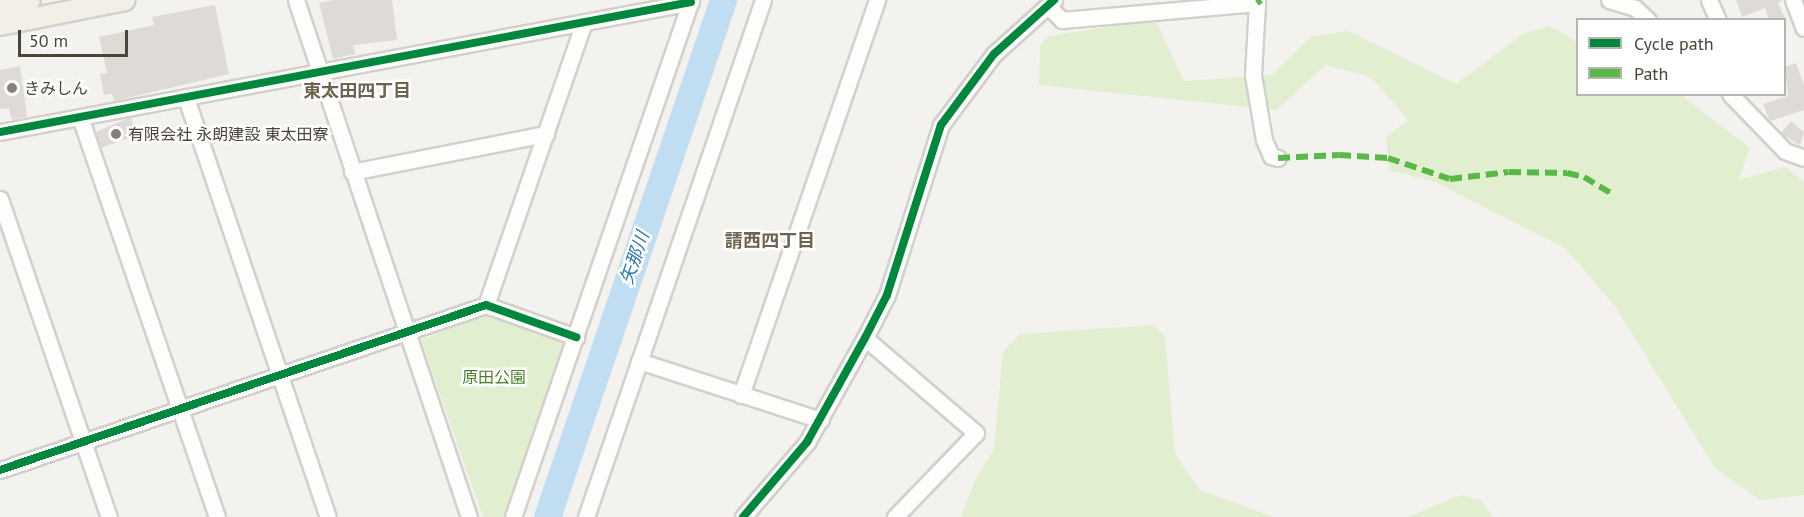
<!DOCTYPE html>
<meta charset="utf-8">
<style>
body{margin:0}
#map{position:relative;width:1804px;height:517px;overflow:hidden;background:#f4f2ee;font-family:"PT Sans","Noto Sans JP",sans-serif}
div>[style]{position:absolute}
.green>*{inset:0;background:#e1eecf}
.river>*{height:27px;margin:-13.5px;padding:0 13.5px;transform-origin:13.5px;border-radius:13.5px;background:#c0ddf1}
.building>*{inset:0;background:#dedbd6}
.roads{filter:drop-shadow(2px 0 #d2d0cb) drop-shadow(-2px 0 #d2d0cb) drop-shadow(0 2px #d2d0cb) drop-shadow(0 -2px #d2d0cb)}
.minor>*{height:15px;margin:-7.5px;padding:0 7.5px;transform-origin:7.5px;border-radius:7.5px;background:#fdfdfc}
.major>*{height:20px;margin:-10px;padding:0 10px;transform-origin:10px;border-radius:10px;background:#f2efe6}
.quiet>*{height:6px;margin-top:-3px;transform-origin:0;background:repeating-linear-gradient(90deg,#58b947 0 12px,transparent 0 18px)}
.cycleway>*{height:8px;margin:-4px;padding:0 4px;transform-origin:4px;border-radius:4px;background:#00873e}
.dots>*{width:16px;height:16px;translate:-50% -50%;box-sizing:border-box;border:3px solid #fff;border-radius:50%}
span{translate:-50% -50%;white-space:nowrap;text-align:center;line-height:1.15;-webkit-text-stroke:5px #fff;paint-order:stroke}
.poi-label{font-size:16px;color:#4b4439}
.left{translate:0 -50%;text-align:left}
.park-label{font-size:16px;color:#4a7f2a}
.neighbourhood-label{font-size:18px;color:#6e6250;font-weight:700}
.water-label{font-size:18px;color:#2e7ab2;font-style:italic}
.legend{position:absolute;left:1576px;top:18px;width:210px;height:78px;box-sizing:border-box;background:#fff;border:2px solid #b7b4b0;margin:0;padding:8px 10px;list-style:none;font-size:18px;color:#4b4439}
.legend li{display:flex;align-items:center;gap:12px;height:30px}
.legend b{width:30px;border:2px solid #b7b4b0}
.scale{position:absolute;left:18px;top:30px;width:110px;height:27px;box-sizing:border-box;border:3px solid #4b4439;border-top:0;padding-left:8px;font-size:18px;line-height:21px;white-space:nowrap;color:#4b4439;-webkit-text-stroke:4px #fff;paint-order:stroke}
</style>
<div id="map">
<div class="green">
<div style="clip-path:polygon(1155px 19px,1184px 81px,1271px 75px,1312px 36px,1348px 31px,1456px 84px,1523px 34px,1550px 26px,1577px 42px,1578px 94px,1681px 95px,1750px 148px,1738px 180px,1785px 167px,1804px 182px,1804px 495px,1760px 500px,1715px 468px,1615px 306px,1565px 248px,1435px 182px,1389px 170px,1386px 137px,1408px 120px,1371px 77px,1326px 65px,1276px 110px,1039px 85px,1040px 46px,1049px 36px)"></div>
<div style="clip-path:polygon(486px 314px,565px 338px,566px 346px,505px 517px,483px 517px,421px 340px)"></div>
<div style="clip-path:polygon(1153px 325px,1165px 336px,1175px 454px,1200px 490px,1273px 517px,961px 517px,975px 480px,994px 449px,1003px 351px,1020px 334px)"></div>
<div style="clip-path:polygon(1461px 495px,1482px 501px,1493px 517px,1408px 517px)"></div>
</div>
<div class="river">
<div style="left:547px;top:517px;width:546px;rotate:-71.2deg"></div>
</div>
<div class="building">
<div style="clip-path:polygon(334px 0,392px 0,397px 40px,353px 45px,355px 54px,333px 59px,319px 3px)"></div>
<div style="clip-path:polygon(1736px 0,1783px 0,1778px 3px,1786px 20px,1769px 20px,1765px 8px,1742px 17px)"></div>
<div style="clip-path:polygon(215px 5px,229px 74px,114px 101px,112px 94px,104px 95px,100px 74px,107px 73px,99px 37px,154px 25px,152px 17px)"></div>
<div style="clip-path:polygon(1796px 63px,1804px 85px,1804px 110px,1770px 121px,1763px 104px,1788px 96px,1785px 67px)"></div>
<div style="clip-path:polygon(20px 66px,27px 117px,12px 120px,9px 108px,0 109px,0 70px)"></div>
<div style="clip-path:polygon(131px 117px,137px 135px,101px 148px,96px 132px)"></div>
<div style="clip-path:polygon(1791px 121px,1804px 132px,1800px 146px,1781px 133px)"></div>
</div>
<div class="roads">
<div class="minor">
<div style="left:296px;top:0;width:545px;rotate:71.5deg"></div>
<div style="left:1609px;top:0;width:27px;rotate:17deg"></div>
<div style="left:1635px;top:8px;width:18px;rotate:43deg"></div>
<div style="left:1709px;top:0;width:22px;rotate:66deg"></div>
<div style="left:1793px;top:0;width:30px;rotate:69deg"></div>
<div style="left:1048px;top:6px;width:20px;rotate:45deg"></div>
<div style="left:1062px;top:20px;width:196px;rotate:-5deg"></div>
<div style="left:1257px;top:3px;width:72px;rotate:93.2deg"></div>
<div style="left:1253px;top:75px;width:66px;rotate:80.4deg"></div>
<div style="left:1264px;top:140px;width:17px;rotate:66deg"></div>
<div style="left:1271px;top:156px;width:7px;rotate:16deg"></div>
<div style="left:1730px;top:94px;width:79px;rotate:46deg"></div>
<div style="left:1785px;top:151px;width:20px;rotate:20deg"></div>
<div style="left:186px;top:98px;width:442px;rotate:71.3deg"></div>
<div style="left:80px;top:117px;width:423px;rotate:71.1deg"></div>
<div style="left:0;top:132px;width:703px;rotate:-10.65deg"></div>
<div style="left:352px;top:172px;width:198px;rotate:-11.1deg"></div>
<div style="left:0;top:199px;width:336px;rotate:71.1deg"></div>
<div style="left:486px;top:305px;width:299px;rotate:-70.9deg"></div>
<div style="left:865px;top:338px;width:146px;rotate:40.6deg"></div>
<div style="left:976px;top:433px;width:117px;rotate:134deg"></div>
<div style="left:639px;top:361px;width:191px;rotate:18deg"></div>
<div style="left:741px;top:395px;width:418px;rotate:-71deg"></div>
<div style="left:0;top:470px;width:513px;rotate:-18.75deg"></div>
<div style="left:486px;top:305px;width:96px;rotate:19.6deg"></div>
<div style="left:513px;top:517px;width:547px;rotate:-71deg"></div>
<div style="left:586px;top:517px;width:546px;rotate:-71.1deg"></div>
<div style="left:743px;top:517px;width:99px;rotate:-49.5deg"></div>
<div style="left:807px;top:442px;width:119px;rotate:-60.9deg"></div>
<div style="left:865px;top:338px;width:48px;rotate:-62.9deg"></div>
<div style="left:887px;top:295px;width:178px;rotate:-72.4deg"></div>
<div style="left:941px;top:125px;width:89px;rotate:-53.3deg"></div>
<div style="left:994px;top:54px;width:81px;rotate:-42deg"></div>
</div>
<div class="major">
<div style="left:0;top:5px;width:30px;rotate:-9deg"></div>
<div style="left:0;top:25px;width:127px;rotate:-11.3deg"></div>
</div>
</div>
<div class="quiet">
<div style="left:1257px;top:3px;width:5px;rotate:-37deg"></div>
<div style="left:1278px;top:158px;width:61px;rotate:-2.8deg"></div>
<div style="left:1339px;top:155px;width:49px;rotate:3.5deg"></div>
<div style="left:1388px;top:158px;width:65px;rotate:18.7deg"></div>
<div style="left:1450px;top:179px;width:59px;rotate:-6.8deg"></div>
<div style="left:1509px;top:172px;width:58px;rotate:1deg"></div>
<div style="left:1567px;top:173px;width:17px;rotate:13deg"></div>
<div style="left:1584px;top:177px;width:33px;rotate:31deg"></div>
</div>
<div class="cycleway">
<div style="left:0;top:132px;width:703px;rotate:-10.65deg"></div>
<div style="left:0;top:470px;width:513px;rotate:-18.75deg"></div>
<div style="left:486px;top:305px;width:96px;rotate:19.6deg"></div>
<div style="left:743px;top:517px;width:99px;rotate:-49.5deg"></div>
<div style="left:807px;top:442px;width:119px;rotate:-60.9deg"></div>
<div style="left:865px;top:338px;width:48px;rotate:-62.9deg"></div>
<div style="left:887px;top:295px;width:178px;rotate:-72.4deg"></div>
<div style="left:941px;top:125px;width:89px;rotate:-53.3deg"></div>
<div style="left:994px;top:54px;width:81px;rotate:-42deg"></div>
</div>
<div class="dots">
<div style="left:12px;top:88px;background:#868178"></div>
<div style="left:116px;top:134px;background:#868178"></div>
</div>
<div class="poi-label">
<span class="left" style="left:24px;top:88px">きみしん</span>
<span class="left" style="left:128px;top:134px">有限会社 永朗建設 東太田寮</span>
</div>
<div class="park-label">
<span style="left:494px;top:377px">原田公園</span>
</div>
<div class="neighbourhood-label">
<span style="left:357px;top:91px">東太田四丁目</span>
<span style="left:770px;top:241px">請西四丁目</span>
</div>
<div class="water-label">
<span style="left:635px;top:258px;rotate:-71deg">矢那川</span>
</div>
<ul class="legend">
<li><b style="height:8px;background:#00873e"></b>Cycle path</li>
<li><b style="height:8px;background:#58b947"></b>Path</li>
</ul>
<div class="scale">50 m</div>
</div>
